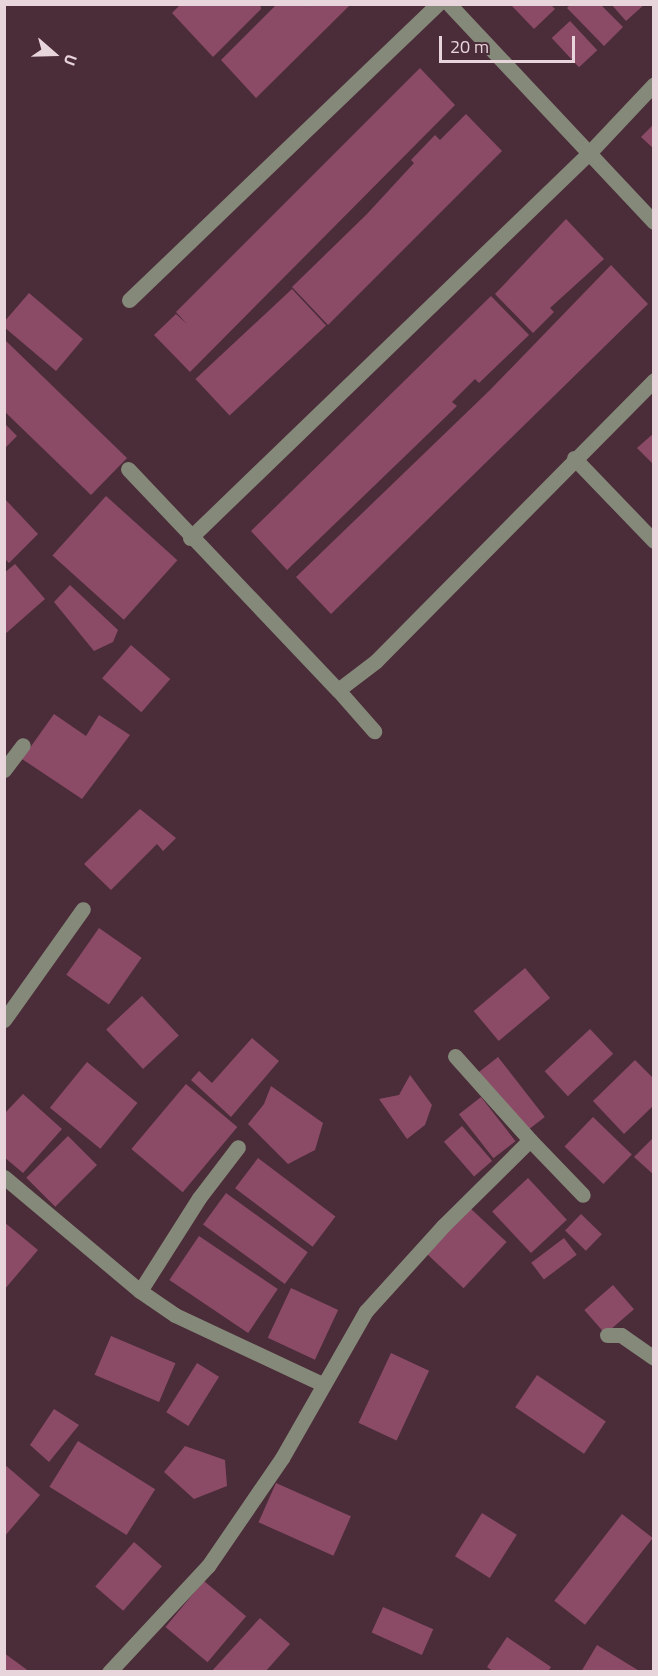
<!DOCTYPE html>
<style>
body{margin:0}
#map{position:relative;width:658px;height:1676px;overflow:hidden;background:#4b2c39;font-family:"Titillium Web",sans-serif}
div>[style]{position:absolute}
.building>*{inset:0;background:#8b4b66;transform-origin:0 0}
.minor>*{height:15px;margin:-7.5px;padding:0 7.5px;transform-origin:7.5px;border-radius:7.5px;background:#85897a}
span{translate:-50% -50%;white-space:nowrap;text-align:center;line-height:1.15;-webkit-text-stroke:4.5px #4b2c39;paint-order:stroke}
.frame{position:absolute;inset:0;border:6px solid #e8d4db;pointer-events:none}
.north{position:absolute;left:24px;top:24px;width:60px;height:60px;-webkit-text-stroke:4px #4b2c39;paint-order:stroke;rotate:110deg;font-size:16px;font-weight:700;line-height:24px;text-align:center;color:#e8d4db}
.north::after{content:'';display:block;margin:auto;width:21px;height:27px;background:#e8d4db;clip-path:polygon(50% 0,100% 100%,50% 72%,0 100%)}
.scale{position:absolute;left:439px;top:36px;width:136px;height:27px;box-sizing:border-box;border:3px solid #e8d4db;border-top:0;padding-left:8px;font-size:18px;line-height:21px;white-space:nowrap;color:#e8d4db;-webkit-text-stroke:4px #4b2c39;paint-order:stroke}
</style>
<div id="map">
<div class="building">
<div style="clip-path:polygon(181px 4px,260px 4px,261px 9px,213px 57px,172px 13px)"></div>
<div style="clip-path:polygon(277px 4px,304px 4px,310px 11px,305px 5px,350px 5px,256px 98px,221px 60px)"></div>
<div style="clip-path:polygon(571px 4px,600px 4px,623px 27px,604px 46px,567px 8px)"></div>
<div style="clip-path:polygon(611px 4px,645px 4px,626px 21px)"></div>
<div style="clip-path:polygon(511px 5px,551px 5px,555px 9px,534px 29px)"></div>
<div style="left:570px;top:21px;width:40px;height:25px;rotate:47deg"></div>
<div style="clip-path:polygon(420px 68px,455px 105px,190px 372px,154px 335px,176px 314px,187px 324px,176px 312px)"></div>
<div style="clip-path:polygon(466px 114px,502px 151px,328px 325px,292px 287px,367px 214px,414px 163px,411px 160px,435px 135px,440px 140px)"></div>
<div style="clip-path:polygon(654px 124px,654px 149px,641px 137px)"></div>
<div style="clip-path:polygon(566px 219px,604px 259px,550px 308px,554px 312px,533px 333px,495px 294px)"></div>
<div style="clip-path:polygon(611px 265px,648px 304px,331px 614px,296px 577px,490px 390px)"></div>
<div style="left:292px;top:289px;width:50px;height:132px;rotate:47deg"></div>
<div style="clip-path:polygon(29px 293px,83px 339px,56px 371px,4px 327px,4px 322px)"></div>
<div style="clip-path:polygon(491px 296px,529px 335px,479px 383px,475px 379px,452px 402px,457px 406px,287px 570px,251px 531px)"></div>
<div style="clip-path:polygon(4px 339px,127px 458px,91px 495px,4px 411px)"></div>
<div style="clip-path:polygon(5px 424px,17px 436px,5px 448px)"></div>
<div style="clip-path:polygon(654px 433px,654px 465px,637px 448px)"></div>
<div style="left:106px;top:496px;width:96px;height:80px;rotate:42deg"></div>
<div style="clip-path:polygon(4px 498px,38px 534px,9px 563px,4px 558px)"></div>
<div style="clip-path:polygon(15px 564px,45px 599px,4px 635px,4px 573px)"></div>
<div style="clip-path:polygon(70px 585px,118px 630px,113px 642px,94px 651px,54px 602px)"></div>
<div style="left:131px;top:645px;width:52px;height:44px;rotate:41deg"></div>
<div style="clip-path:polygon(54px 714px,86px 736px,99px 715px,130px 735px,82px 799px,22px 759px)"></div>
<div style="clip-path:polygon(140px 809px,176px 838px,163px 851px,157px 844px,111px 890px,84px 864px)"></div>
<div style="left:99px;top:928px;width:52px;height:57px;rotate:35deg"></div>
<div style="left:525px;top:968px;width:39px;height:67px;rotate:50deg"></div>
<div style="left:142px;top:996px;width:54px;height:49px;rotate:47deg"></div>
<div style="left:590px;top:1029px;width:34px;height:62px;rotate:47deg"></div>
<div style="clip-path:polygon(252px 1038px,279px 1061px,231px 1117px,191px 1080px,199px 1071px,212px 1083px)"></div>
<div style="left:498px;top:1057px;width:76px;height:25px;rotate:52deg"></div>
<div style="clip-path:polygon(635px 1060px,654px 1079px,654px 1105px,624px 1134px,593px 1101px)"></div>
<div style="left:87px;top:1062px;width:65px;height:59px;rotate:39deg"></div>
<div style="clip-path:polygon(410px 1075px,432px 1105px,425px 1125px,407px 1139px,379px 1099px,399px 1095px)"></div>
<div style="left:186px;top:1084px;width:67px;height:85px;rotate:40deg"></div>
<div style="clip-path:polygon(271px 1086px,323px 1123px,315px 1150px,288px 1164px,248px 1124px,264px 1104px)"></div>
<div style="clip-path:polygon(23px 1094px,62px 1129px,23px 1173px,4px 1157px,4px 1114px)"></div>
<div style="left:481px;top:1097px;width:56px;height:28px;rotate:52deg"></div>
<div style="left:593px;top:1117px;width:54px;height:41px;rotate:44deg"></div>
<div style="left:462px;top:1126px;width:46px;height:24px;rotate:49deg"></div>
<div style="left:68px;top:1136px;width:41px;height:59px;rotate:45deg"></div>
<div style="clip-path:polygon(654px 1137px,654px 1175px,634px 1157px)"></div>
<div style="left:258px;top:1158px;width:97px;height:38px;rotate:37deg"></div>
<div style="left:528px;top:1178px;width:57px;height:49px;rotate:47deg"></div>
<div style="left:226px;top:1193px;width:101px;height:39px;rotate:36deg"></div>
<div style="left:470px;top:1208px;width:50px;height:63px;rotate:43deg"></div>
<div style="left:581px;top:1214px;width:29px;height:23px;rotate:44deg"></div>
<div style="clip-path:polygon(4px 1222px,38px 1250px,4px 1290px)"></div>
<div style="left:199px;top:1236px;width:95px;height:53px;rotate:34deg"></div>
<div style="left:564px;top:1238px;width:21px;height:41px;rotate:53deg"></div>
<div style="left:613px;top:1285px;width:32px;height:38px;rotate:49deg"></div>
<div style="left:291px;top:1288px;width:52px;height:55px;rotate:25deg"></div>
<div style="left:111px;top:1336px;width:70px;height:42px;rotate:23deg"></div>
<div style="left:391px;top:1353px;width:42px;height:77px;rotate:25deg"></div>
<div style="left:197px;top:1363px;width:26px;height:58px;rotate:32deg"></div>
<div style="left:537px;top:1375px;width:83px;height:39px;rotate:34deg"></div>
<div style="clip-path:polygon(54px 1409px,79px 1425px,49px 1462px,30px 1445px)"></div>
<div style="left:78px;top:1441px;width:91px;height:54px;rotate:32deg"></div>
<div style="clip-path:polygon(185px 1446px,225px 1460px,227px 1486px,194px 1499px,164px 1472px)"></div>
<div style="clip-path:polygon(4px 1464px,40px 1495px,4px 1537px)"></div>
<div style="left:276px;top:1483px;width:82px;height:43px;rotate:24deg"></div>
<div style="left:482px;top:1513px;width:41px;height:51px;rotate:32deg"></div>
<div style="left:622px;top:1514px;width:39px;height:110px;rotate:38deg"></div>
<div style="left:134px;top:1542px;width:37px;height:59px;rotate:41deg"></div>
<div style="left:204px;top:1581px;width:55px;height:60px;rotate:40deg"></div>
<div style="left:383px;top:1607px;width:55px;height:28px;rotate:24deg"></div>
<div style="clip-path:polygon(260px 1618px,290px 1644px,265px 1672px,211px 1672px)"></div>
<div style="clip-path:polygon(507px 1637px,551px 1667px,548px 1672px,494px 1672px,487px 1667px)"></div>
<div style="clip-path:polygon(597px 1645px,641px 1672px,581px 1672px)"></div>
<div style="clip-path:polygon(4px 1653px,30px 1672px,4px 1672px)"></div>
</div>
<div class="minor">
<div style="left:449px;top:4px;width:299px;rotate:46.8deg"></div>
<div style="left:129px;top:300px;width:428px;rotate:-43.8deg"></div>
<div style="left:574px;top:458px;width:115px;rotate:46.1deg"></div>
<div style="left:128px;top:469px;width:305px;rotate:46.5deg"></div>
<div style="left:338px;top:690px;width:48px;rotate:-37.3deg"></div>
<div style="left:376px;top:661px;width:395px;rotate:-45.3deg"></div>
<div style="left:190px;top:538px;width:556px;rotate:-43.98deg"></div>
<div style="left:590px;top:152px;width:93px;rotate:-46.7deg"></div>
<div style="left:338px;top:690px;width:55px;rotate:48.7deg"></div>
<div style="left:4px;top:770px;width:31px;rotate:-53deg"></div>
<div style="left:4px;top:1020px;width:136px;rotate:-54.6deg"></div>
<div style="left:455px;top:1056px;width:113px;rotate:48.2deg"></div>
<div style="left:4px;top:1177px;width:177px;rotate:40deg"></div>
<div style="left:140px;top:1291px;width:42px;rotate:34.4deg"></div>
<div style="left:175px;top:1315px;width:162px;rotate:25.1deg"></div>
<div style="left:140px;top:1291px;width:110px;rotate:-57.6deg"></div>
<div style="left:199px;top:1198px;width:64px;rotate:-52.6deg"></div>
<div style="left:607px;top:1335px;width:14px"></div>
<div style="left:621px;top:1335px;width:40px;rotate:34.9deg"></div>
<div style="left:109px;top:1672px;width:145px;rotate:-47deg"></div>
<div style="left:208px;top:1566px;width:131px;rotate:-55.6deg"></div>
<div style="left:282px;top:1458px;width:169px;rotate:-60.3deg"></div>
<div style="left:366px;top:1311px;width:115px;rotate:-47.8deg"></div>
<div style="left:443px;top:1226px;width:122px;rotate:-44.7deg"></div>
<div style="left:530px;top:1140px;width:76px;rotate:46.1deg"></div>
</div>
<div class="frame"></div>
<div class="north">U</div>
<div class="scale">20 m</div>
</div>
